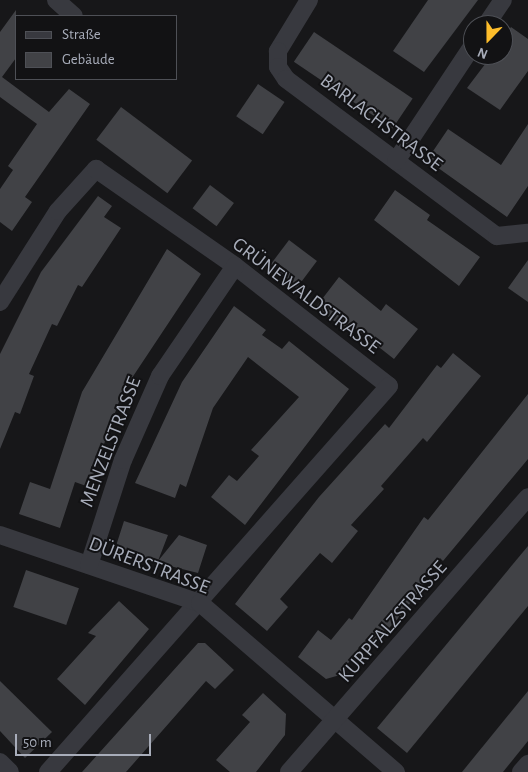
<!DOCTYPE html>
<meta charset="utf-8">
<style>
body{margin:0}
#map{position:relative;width:528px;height:772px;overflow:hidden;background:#171719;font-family:"Alegreya Sans",sans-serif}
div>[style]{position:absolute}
.building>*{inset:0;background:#414246;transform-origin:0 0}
.street>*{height:18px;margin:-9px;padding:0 9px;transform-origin:9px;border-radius:9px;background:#38393f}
span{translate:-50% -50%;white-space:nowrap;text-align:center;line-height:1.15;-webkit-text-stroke:4px #121214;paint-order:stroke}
.street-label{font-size:20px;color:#a8adba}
.legend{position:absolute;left:15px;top:15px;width:162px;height:65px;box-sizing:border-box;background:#121214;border:1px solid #4e5056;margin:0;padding:6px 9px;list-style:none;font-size:15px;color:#a8adba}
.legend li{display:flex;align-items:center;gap:10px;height:25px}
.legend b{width:25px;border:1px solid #4e5056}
.north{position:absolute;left:463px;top:15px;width:50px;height:50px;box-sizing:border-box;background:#121214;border:1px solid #4e5056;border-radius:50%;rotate:202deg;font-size:14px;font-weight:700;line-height:20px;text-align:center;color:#a8adba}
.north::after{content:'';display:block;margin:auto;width:18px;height:22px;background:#fdbd2b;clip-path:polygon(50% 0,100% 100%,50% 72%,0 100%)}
.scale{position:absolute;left:15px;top:734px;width:136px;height:22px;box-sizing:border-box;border:2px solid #a8adba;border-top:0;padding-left:6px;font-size:15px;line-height:18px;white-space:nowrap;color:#a8adba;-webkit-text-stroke:4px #121214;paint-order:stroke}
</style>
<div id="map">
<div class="building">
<div style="clip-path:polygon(428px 0,478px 0,424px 72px,393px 51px)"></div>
<div style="clip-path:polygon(16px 10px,16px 58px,2px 77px,49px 112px,69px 89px,90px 104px,25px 197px,32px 202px,12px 231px,0 222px,0 189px,13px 170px,8px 166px,37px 124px,0 97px,0 32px)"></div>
<div style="clip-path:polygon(511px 27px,528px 39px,528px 71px,500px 110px,467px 88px,492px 55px,503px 55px,503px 39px)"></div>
<div style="left:314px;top:32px;width:119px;height:36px;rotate:34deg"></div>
<div style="left:258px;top:84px;width:32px;height:39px;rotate:34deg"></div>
<div style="left:121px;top:107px;width:89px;height:41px;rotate:37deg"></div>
<div style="clip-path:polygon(528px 124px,528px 186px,507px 217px,427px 160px,448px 129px,501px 165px)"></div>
<div style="left:210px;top:185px;width:30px;height:29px;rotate:37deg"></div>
<div style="clip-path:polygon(395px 190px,430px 215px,427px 220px,480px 257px,459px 286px,374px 220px)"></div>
<div style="clip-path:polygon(98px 196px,112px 206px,104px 217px,121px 228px,82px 287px,78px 285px,57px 326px,52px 324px,29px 374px,34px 376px,20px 414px,15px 412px,0 449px,0 354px,41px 272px)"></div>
<div style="left:289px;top:240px;width:35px;height:34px;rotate:37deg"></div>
<div style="clip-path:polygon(167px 249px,201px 274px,122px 393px,89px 487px,75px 482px,60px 528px,19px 514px,30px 482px,50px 489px,82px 392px)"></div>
<div style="clip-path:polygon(528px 260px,528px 302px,508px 288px)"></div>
<div style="clip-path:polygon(339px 277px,381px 311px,386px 304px,418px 329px,394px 359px,352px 326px,348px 332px,316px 307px)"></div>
<div style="clip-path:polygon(234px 306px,266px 330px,262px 335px,282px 349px,289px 341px,349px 389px,245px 525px,211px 497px,229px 475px,237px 481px,259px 456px,251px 450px,299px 397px,248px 357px,213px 408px,186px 487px,180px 484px,175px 498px,135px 483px,182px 382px)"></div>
<div style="clip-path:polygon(453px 353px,481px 376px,427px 442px,423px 438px,381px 486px,384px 489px,351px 525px,358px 531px,332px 563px,320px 553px,280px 599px,288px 607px,267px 631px,235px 604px,319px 497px,385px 424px,389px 428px,437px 365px,441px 368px)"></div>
<div style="clip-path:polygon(528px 394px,528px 459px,443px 561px,440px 558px,422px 579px,426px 582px,402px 614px,367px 652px,360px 646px,340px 675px,326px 679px,298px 657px,318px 630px,331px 640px,349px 618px,352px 620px,424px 517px,428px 520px)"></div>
<div style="clip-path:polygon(124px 521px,168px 535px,158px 561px,179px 535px,207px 545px,198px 573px,114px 552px)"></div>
<div style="clip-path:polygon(528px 546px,528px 606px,407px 753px,377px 728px)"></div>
<div style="left:26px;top:570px;width:56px;height:39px;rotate:19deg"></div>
<div style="clip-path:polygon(119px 601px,149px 629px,85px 705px,57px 679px,96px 636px,88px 633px)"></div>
<div style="clip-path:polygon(198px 643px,205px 643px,234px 670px,215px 689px,206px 681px,126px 772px,82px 772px)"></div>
<div style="clip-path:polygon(0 681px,52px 732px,25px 758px,0 731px)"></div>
<div style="clip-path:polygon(528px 691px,528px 741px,503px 772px,462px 772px)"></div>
<div style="clip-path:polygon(263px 693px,286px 714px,285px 735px,256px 772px,230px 772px,216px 760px,250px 722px,242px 715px)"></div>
</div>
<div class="street">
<div style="left:56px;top:0;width:24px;rotate:42deg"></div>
<div style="left:309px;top:0;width:60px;rotate:121.3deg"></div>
<div style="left:278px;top:51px;width:16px;rotate:90deg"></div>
<div style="left:278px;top:67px;width:14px;rotate:56deg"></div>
<div style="left:286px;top:79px;width:263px;rotate:36.7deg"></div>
<div style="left:497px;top:236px;width:31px;rotate:-6deg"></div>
<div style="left:486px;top:25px;width:30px;rotate:-56deg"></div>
<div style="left:396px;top:161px;width:139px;rotate:-56.4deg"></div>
<div style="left:0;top:302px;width:108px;rotate:-57.5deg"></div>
<div style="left:58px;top:211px;width:57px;rotate:-47.9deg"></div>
<div style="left:96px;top:169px;width:169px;rotate:34.9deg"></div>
<div style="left:235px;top:266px;width:195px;rotate:37.9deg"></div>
<div style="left:389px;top:386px;width:515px;rotate:131.46deg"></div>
<div style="left:0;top:535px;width:211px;rotate:18.8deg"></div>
<div style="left:200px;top:603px;width:259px;rotate:40.8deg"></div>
<div style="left:89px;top:565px;width:110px;rotate:-72.1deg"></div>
<div style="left:123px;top:460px;width:92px;rotate:-66.2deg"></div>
<div style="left:160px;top:376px;width:133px;rotate:-55.7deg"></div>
<div style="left:0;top:762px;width:14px;rotate:45deg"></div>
<div style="left:289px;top:772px;width:364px;rotate:-49deg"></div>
<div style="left:521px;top:772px;width:11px;rotate:-49deg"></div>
</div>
<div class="street-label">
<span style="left:381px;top:123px;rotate:37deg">BARLACHSTRASSE</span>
<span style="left:306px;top:296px;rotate:37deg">GRÜNEWALDSTRASSE</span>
<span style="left:111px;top:442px;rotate:-69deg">MENZELSTRASSE</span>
<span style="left:149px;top:566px;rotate:21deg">DÜRERSTRASSE</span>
<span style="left:393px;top:622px;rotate:-49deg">KURPFALZSTRASSE</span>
</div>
<ul class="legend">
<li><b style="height:6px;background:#38393f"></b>Straße</li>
<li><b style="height:14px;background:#414246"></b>Gebäude</li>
</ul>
<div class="north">N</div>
<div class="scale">50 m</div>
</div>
